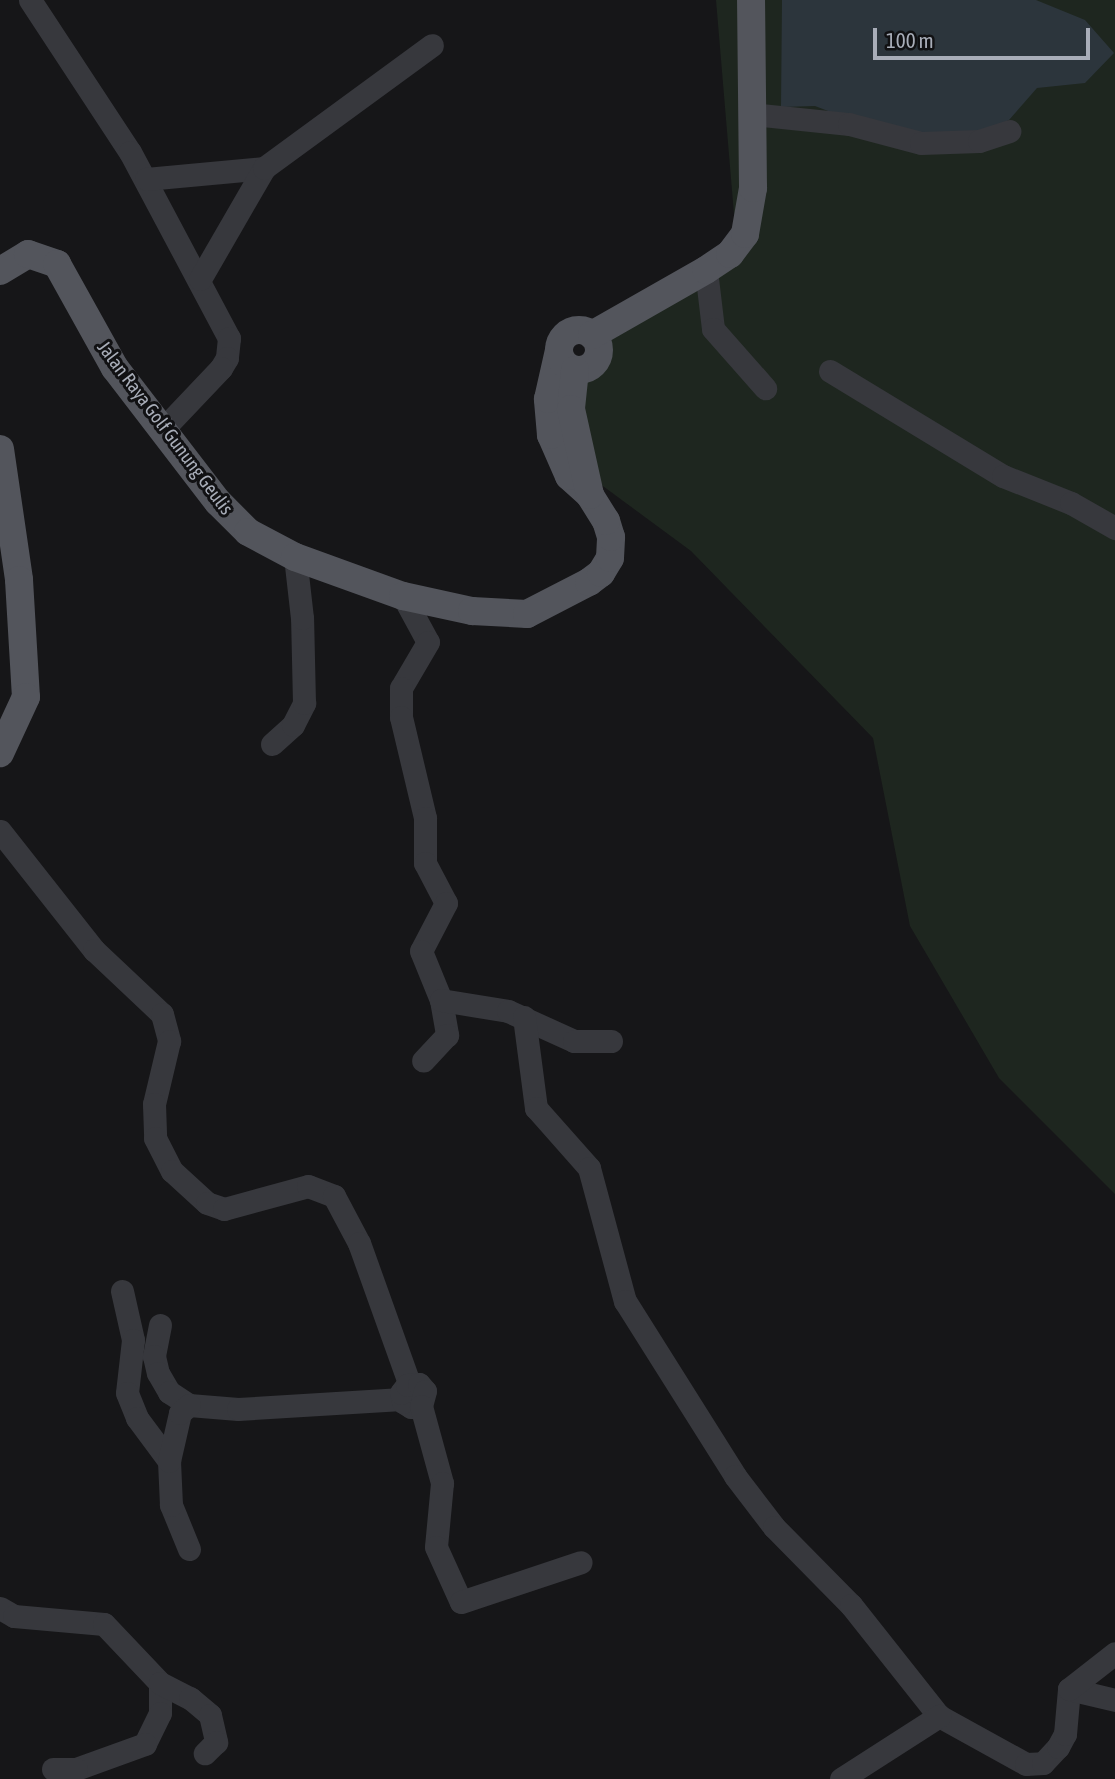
<!DOCTYPE html>
<style>
body{margin:0}
#map{position:relative;width:1115px;height:1779px;overflow:hidden;background:#161618;font-family:"Asap Condensed",sans-serif}
div>[style]{position:absolute}
.green>*{inset:0;background:#1e261f}
.water>*{inset:0;background:#2c353c}
.minor>*{height:23px;margin:-11.5px;padding:0 11.5px;transform-origin:11.5px;border-radius:11.5px;background:#37383d}
.major>*{height:28px;margin:-14px;padding:0 14px;transform-origin:14px;border-radius:14px;background:#53555c}
.major>.ring{margin:-14px;padding:0;box-sizing:content-box;background:none;border:28px solid #53555c;border-radius:50%}
span{translate:-50% -50%;white-space:nowrap;text-align:center;line-height:1.15;-webkit-text-stroke:6px #111113;paint-order:stroke}
.street-label{font-size:19px;color:#a8adb8}
.scale{position:absolute;left:873px;top:28px;width:217px;height:32px;box-sizing:border-box;border:4px solid #a8adb8;border-top:0;padding-left:9px;font-size:21px;line-height:24px;white-space:nowrap;color:#a8adb8;-webkit-text-stroke:5px #111113;paint-order:stroke}
</style>
<div id="map">
<div class="green">
<div style="clip-path:polygon(716px 0,1115px 0,1115px 1194px,999px 1078px,910px 926px,873px 738px,691px 551px,573px 464px,558px 411px,606px 337px,737px 250px)"></div>
</div>
<div class="water">
<div style="clip-path:polygon(782px 0,1036px 0,1085px 20px,1114px 53px,1085px 83px,1037px 88px,1009px 120px,963px 140px,870px 127px,815px 106px,781px 107px)"></div>
</div>
<div class="minor">
<div style="left:30px;top:0;width:182px;rotate:56.7deg"></div>
<div style="left:130px;top:152px;width:211px;rotate:62deg"></div>
<div style="left:229px;top:338px;width:20px;rotate:96deg"></div>
<div style="left:227px;top:358px;width:12px;rotate:121deg"></div>
<div style="left:221px;top:368px;width:81px;rotate:133.5deg"></div>
<div style="left:752px;top:114px;width:98px;rotate:5.9deg"></div>
<div style="left:849px;top:124px;width:74px;rotate:14.8deg"></div>
<div style="left:921px;top:143px;width:58px;rotate:-2deg"></div>
<div style="left:979px;top:141px;width:32px;rotate:-18deg"></div>
<div style="left:146px;top:179px;width:119px;rotate:-5.3deg"></div>
<div style="left:706px;top:270px;width:59px;rotate:83.2deg"></div>
<div style="left:713px;top:329px;width:79px;rotate:48.6deg"></div>
<div style="left:200px;top:279px;width:128px;rotate:-60deg"></div>
<div style="left:264px;top:168px;width:208px;rotate:-36.2deg"></div>
<div style="left:830px;top:371px;width:202px;rotate:31.3deg"></div>
<div style="left:1003px;top:476px;width:73px;rotate:21.7deg"></div>
<div style="left:1071px;top:503px;width:51px;rotate:29.6deg"></div>
<div style="left:403px;top:596px;width:52px;rotate:61.5deg"></div>
<div style="left:428px;top:642px;width:53px;rotate:120.4deg"></div>
<div style="left:401px;top:688px;width:29px;rotate:90deg"></div>
<div style="left:401px;top:717px;width:104px;rotate:76.6deg"></div>
<div style="left:425px;top:818px;width:45px;rotate:90deg"></div>
<div style="left:425px;top:863px;width:45px;rotate:62.3deg"></div>
<div style="left:446px;top:903px;width:54px;rotate:117.5deg"></div>
<div style="left:421px;top:951px;width:53px;rotate:67.8deg"></div>
<div style="left:441px;top:1000px;width:36px;rotate:80deg"></div>
<div style="left:447px;top:1035px;width:35px;rotate:133deg"></div>
<div style="left:272px;top:744px;width:28px;rotate:-42deg"></div>
<div style="left:293px;top:725px;width:25px;rotate:-63deg"></div>
<div style="left:304px;top:703px;width:85px;rotate:-91.3deg"></div>
<div style="left:302px;top:618px;width:61px;rotate:-96.5deg"></div>
<div style="left:0;top:831px;width:152px;rotate:51.7deg"></div>
<div style="left:94px;top:950px;width:93px;rotate:43.3deg"></div>
<div style="left:162px;top:1014px;width:28px;rotate:75deg"></div>
<div style="left:169px;top:1041px;width:65px;rotate:103.4deg"></div>
<div style="left:154px;top:1104px;width:34px;rotate:88deg"></div>
<div style="left:155px;top:1138px;width:37px;rotate:63deg"></div>
<div style="left:172px;top:1171px;width:47px;rotate:42.4deg"></div>
<div style="left:207px;top:1203px;width:18px;rotate:19deg"></div>
<div style="left:224px;top:1209px;width:87px;rotate:-15.3deg"></div>
<div style="left:308px;top:1186px;width:28px;rotate:21deg"></div>
<div style="left:334px;top:1196px;width:53px;rotate:62deg"></div>
<div style="left:359px;top:1243px;width:149px;rotate:70.3deg"></div>
<div style="left:441px;top:1000px;width:68px;rotate:9.3deg"></div>
<div style="left:508px;top:1011px;width:72px;rotate:24.4deg"></div>
<div style="left:574px;top:1041px;width:37px"></div>
<div style="left:524px;top:1017px;width:92px;rotate:82.5deg"></div>
<div style="left:536px;top:1108px;width:80px;rotate:48.5deg"></div>
<div style="left:589px;top:1168px;width:138px;rotate:74.9deg"></div>
<div style="left:625px;top:1301px;width:207px;rotate:57.8deg"></div>
<div style="left:735px;top:1476px;width:64px;rotate:52.6deg"></div>
<div style="left:774px;top:1527px;width:110px;rotate:45.4deg"></div>
<div style="left:851px;top:1605px;width:142px;rotate:51.6deg"></div>
<div style="left:939px;top:1716px;width:99px;rotate:28.9deg"></div>
<div style="left:1026px;top:1764px;width:17px;rotate:-3deg"></div>
<div style="left:1043px;top:1763px;width:22px;rotate:-47deg"></div>
<div style="left:1058px;top:1747px;width:15px;rotate:-62deg"></div>
<div style="left:1065px;top:1734px;width:45px;rotate:-84.9deg"></div>
<div style="left:1069px;top:1689px;width:47px;rotate:13.4deg"></div>
<div style="left:122px;top:1291px;width:50px;rotate:77.3deg"></div>
<div style="left:133px;top:1340px;width:53px;rotate:96.5deg"></div>
<div style="left:127px;top:1393px;width:27px;rotate:68deg"></div>
<div style="left:137px;top:1418px;width:54px;rotate:53.3deg"></div>
<div style="left:160px;top:1325px;width:32px;rotate:101deg"></div>
<div style="left:154px;top:1356px;width:17px;rotate:77deg"></div>
<div style="left:158px;top:1373px;width:22px;rotate:60deg"></div>
<div style="left:169px;top:1392px;width:24px;rotate:33deg"></div>
<div style="left:189px;top:1405px;width:49px;rotate:4.7deg"></div>
<div style="left:238px;top:1409px;width:164px;rotate:-3.5deg"></div>
<div style="left:421px;top:1406px;width:10px;rotate:174deg"></div>
<div style="left:411px;top:1407px;width:9px;rotate:-148deg"></div>
<div style="left:403px;top:1402px;width:9px;rotate:-103deg"></div>
<div style="left:401px;top:1393px;width:10px;rotate:-53deg"></div>
<div style="left:407px;top:1385px;width:12px;rotate:-5deg"></div>
<div style="left:419px;top:1384px;width:9px;rotate:49deg"></div>
<div style="left:425px;top:1391px;width:16px;rotate:105deg"></div>
<div style="left:421px;top:1406px;width:80px;rotate:74.7deg"></div>
<div style="left:442px;top:1483px;width:64px;rotate:95.4deg"></div>
<div style="left:436px;top:1547px;width:60px;rotate:65.6deg"></div>
<div style="left:461px;top:1602px;width:126px;rotate:-18.4deg"></div>
<div style="left:189px;top:1549px;width:48px;rotate:-112.2deg"></div>
<div style="left:171px;top:1505px;width:44px;rotate:-92.6deg"></div>
<div style="left:169px;top:1461px;width:49px;rotate:-77.1deg"></div>
<div style="left:180px;top:1413px;width:12px;rotate:-42deg"></div>
<div style="left:0;top:1608px;width:16px;rotate:30deg"></div>
<div style="left:14px;top:1616px;width:90px;rotate:5.1deg"></div>
<div style="left:104px;top:1624px;width:81px;rotate:46.5deg"></div>
<div style="left:160px;top:1683px;width:30px;rotate:90deg"></div>
<div style="left:160px;top:1713px;width:34px;rotate:116deg"></div>
<div style="left:145px;top:1744px;width:73px;rotate:160.1deg"></div>
<div style="left:76px;top:1769px;width:23px;rotate:180deg"></div>
<div style="left:160px;top:1683px;width:34px;rotate:27deg"></div>
<div style="left:190px;top:1698px;width:26px;rotate:40deg"></div>
<div style="left:210px;top:1715px;width:28px;rotate:77deg"></div>
<div style="left:216px;top:1742px;width:16px;rotate:135deg"></div>
<div style="left:1069px;top:1689px;width:58px;rotate:-38deg"></div>
<div style="left:841px;top:1779px;width:117px;rotate:-32.7deg"></div>
</div>
<div class="major">
<div style="left:0;top:271px;width:33px;rotate:-31deg"></div>
<div style="left:28px;top:254px;width:31px;rotate:19deg"></div>
<div style="left:57px;top:264px;width:119px;rotate:60.9deg"></div>
<div style="left:115px;top:368px;width:169px;rotate:52.5deg"></div>
<div style="left:218px;top:502px;width:42px;rotate:45deg"></div>
<div style="left:248px;top:532px;width:53px;rotate:28deg"></div>
<div style="left:295px;top:557px;width:115px;rotate:19.9deg"></div>
<div style="left:403px;top:596px;width:71px;rotate:12.3deg"></div>
<div style="left:472px;top:611px;width:55px;rotate:3.1deg"></div>
<div style="left:527px;top:614px;width:70px;rotate:-27.3deg"></div>
<div style="left:589px;top:582px;width:15px;rotate:-37deg"></div>
<div style="left:601px;top:573px;width:17px;rotate:-59deg"></div>
<div style="left:610px;top:558px;width:21px;rotate:-87deg"></div>
<div style="left:611px;top:537px;width:17px;rotate:-107deg"></div>
<div style="left:606px;top:521px;width:31px;rotate:-122deg"></div>
<div style="left:590px;top:495px;width:28px;rotate:-138deg"></div>
<div style="left:569px;top:476px;width:45px;rotate:-113.7deg"></div>
<div style="left:551px;top:435px;width:36px;rotate:-95deg"></div>
<div style="left:548px;top:399px;width:50px;rotate:-77.3deg"></div>
<div class="ring" style="left:559px;top:330px;width:12px;height:12px"></div>
<div style="left:592px;top:335px;width:131px;rotate:-29.7deg"></div>
<div style="left:706px;top:270px;width:29px;rotate:-34deg"></div>
<div style="left:730px;top:254px;width:25px;rotate:-53deg"></div>
<div style="left:745px;top:234px;width:47px;rotate:-80.1deg"></div>
<div style="left:753px;top:188px;width:188px;rotate:-90.6deg"></div>
<div style="left:575px;top:370px;width:39px;rotate:96deg"></div>
<div style="left:571px;top:409px;width:88px;rotate:77.5deg"></div>
<div style="left:0;top:449px;width:132px;rotate:81.7deg"></div>
<div style="left:19px;top:580px;width:117px;rotate:86.6deg"></div>
<div style="left:26px;top:697px;width:62px;rotate:114.9deg"></div>
</div>
<div class="street-label">
<span style="left:165px;top:428px;rotate:53deg">Jalan Raya Golf Gunung Geulis</span>
</div>
<div class="scale">100 m</div>
</div>
